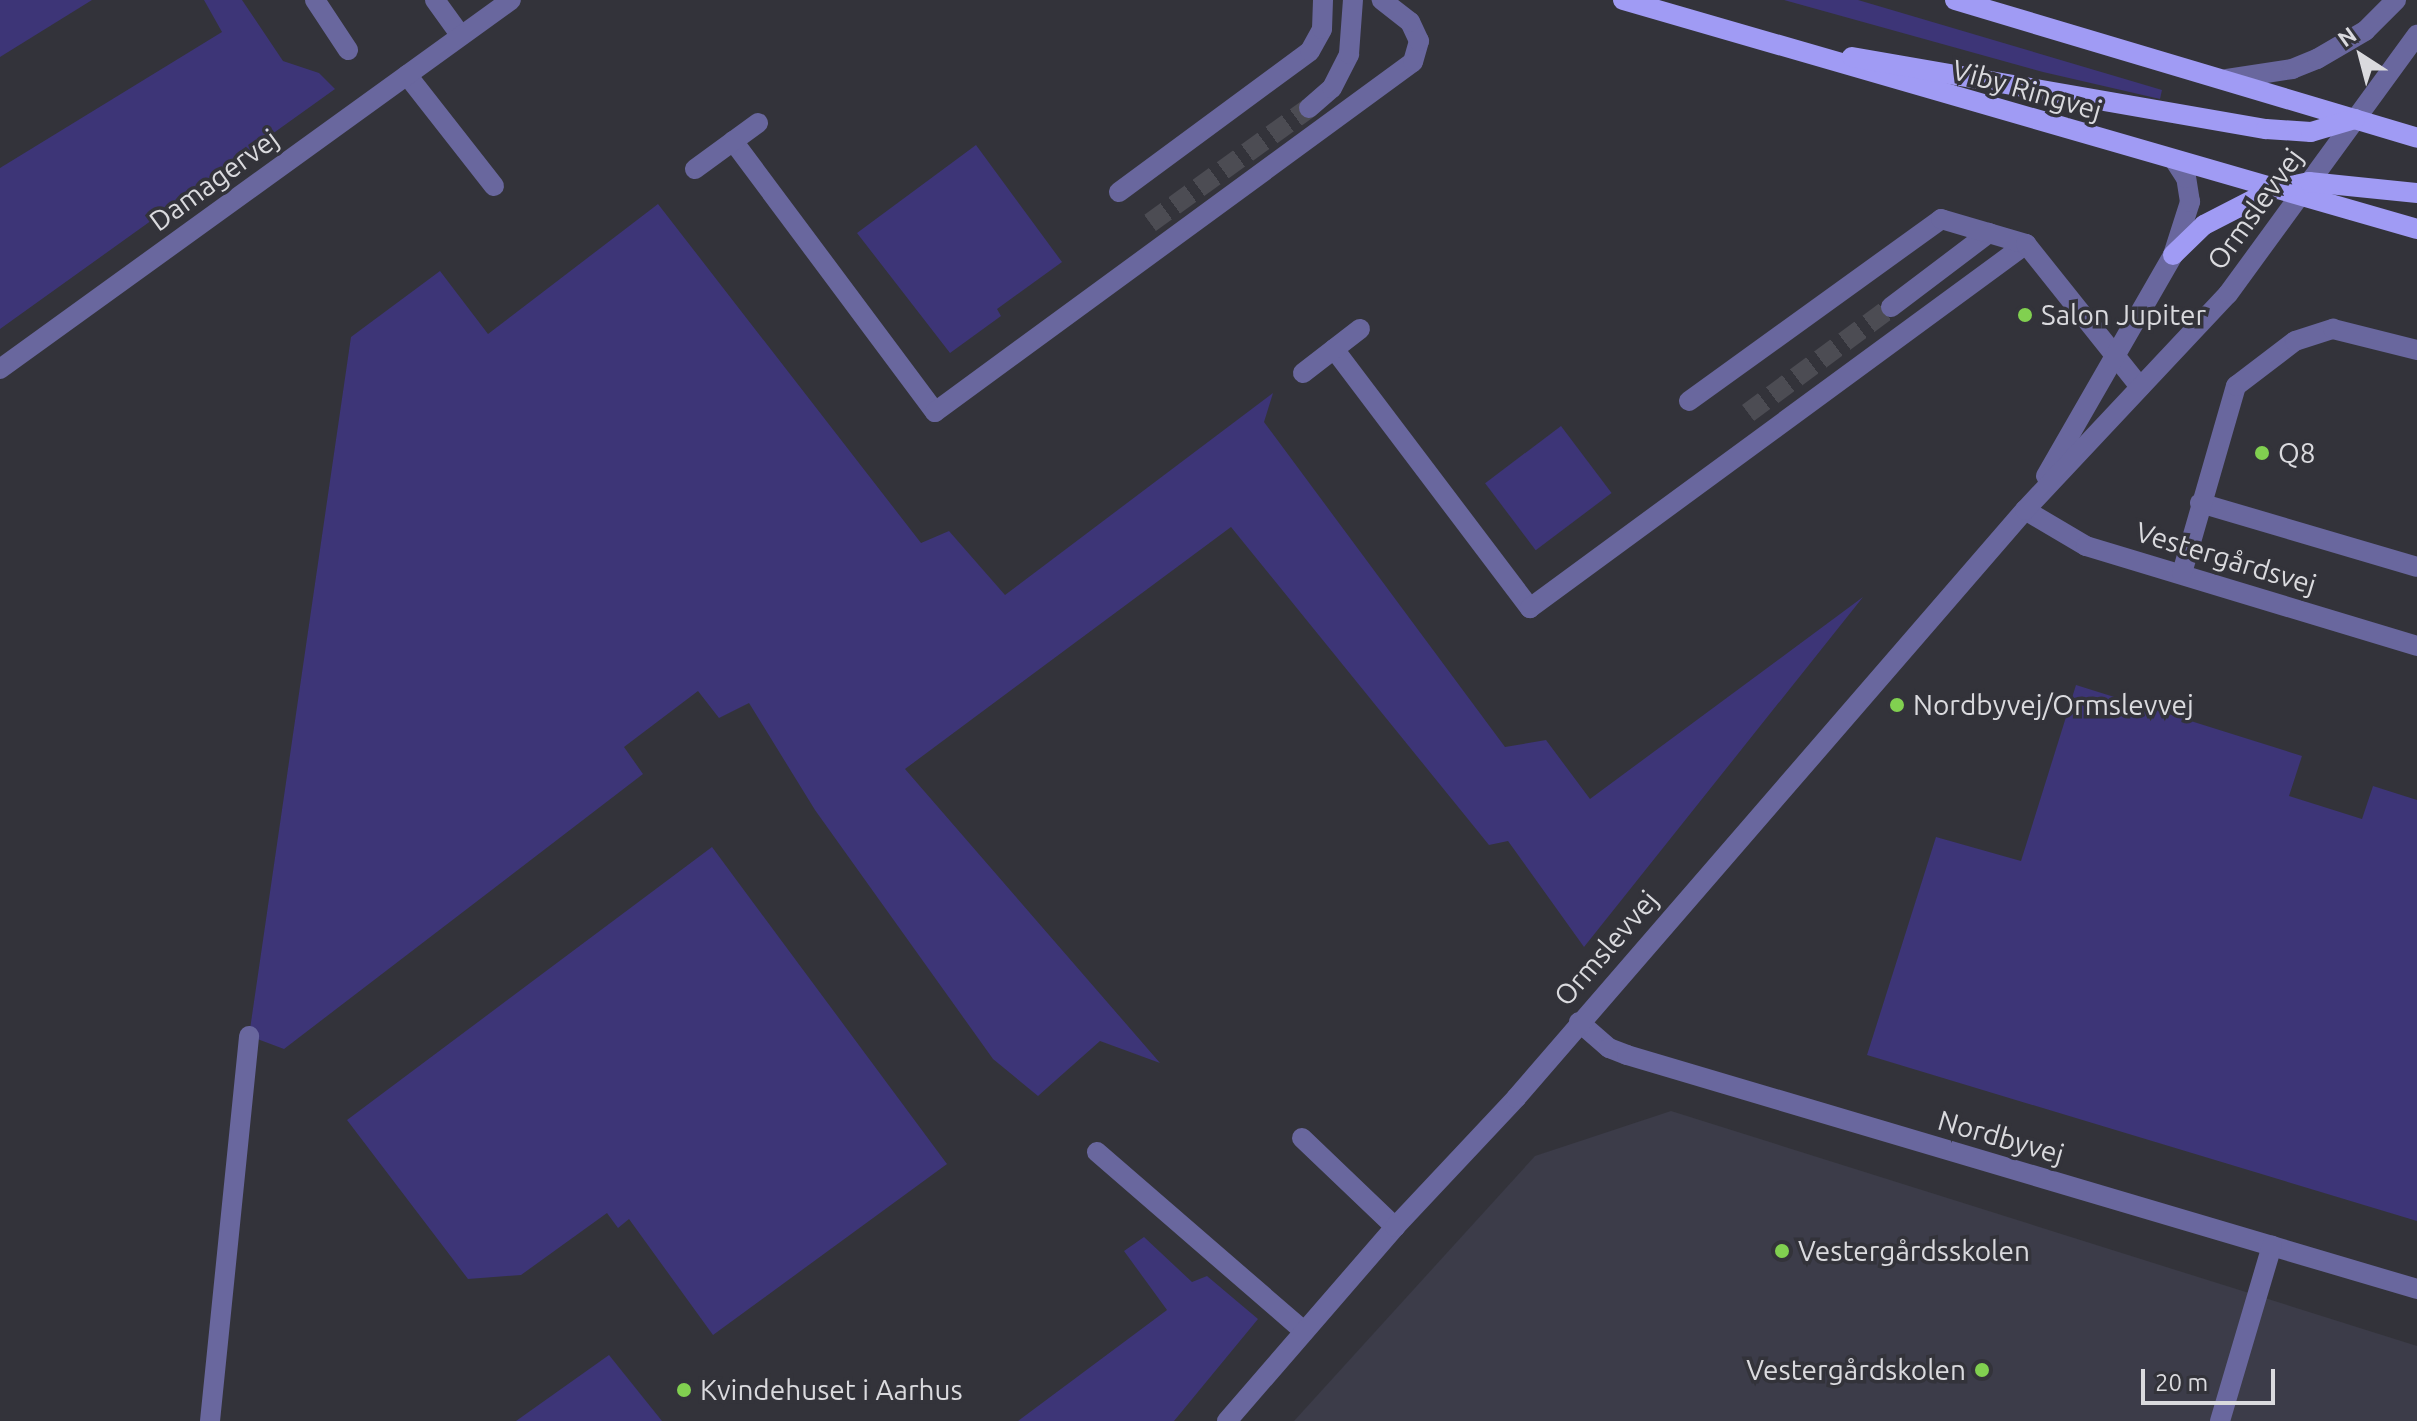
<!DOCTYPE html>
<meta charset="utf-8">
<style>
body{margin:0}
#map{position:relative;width:2417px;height:1421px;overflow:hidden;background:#33333a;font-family:Ubuntu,sans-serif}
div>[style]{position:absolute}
.built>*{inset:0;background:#3c3c49}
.green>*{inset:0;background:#3d3577;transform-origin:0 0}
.minor-tunnel>*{height:20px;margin-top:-10px;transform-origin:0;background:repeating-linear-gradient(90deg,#4c4c53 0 20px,transparent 0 30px)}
.minor>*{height:20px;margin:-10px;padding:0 10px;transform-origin:10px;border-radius:10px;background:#69679e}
.major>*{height:20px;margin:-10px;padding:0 10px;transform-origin:10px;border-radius:10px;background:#a09bf4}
.dots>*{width:22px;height:22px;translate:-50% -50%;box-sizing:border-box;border:4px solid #33333a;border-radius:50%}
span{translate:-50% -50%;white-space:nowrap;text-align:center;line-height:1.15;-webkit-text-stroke:7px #33333a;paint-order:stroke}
.street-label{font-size:28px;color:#dadade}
.poi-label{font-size:28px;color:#dadade}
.left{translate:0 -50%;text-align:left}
.right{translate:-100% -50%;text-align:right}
.north{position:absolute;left:2321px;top:16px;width:80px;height:80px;-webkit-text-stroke:6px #33333a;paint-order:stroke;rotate:324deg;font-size:22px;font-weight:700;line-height:32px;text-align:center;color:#dadade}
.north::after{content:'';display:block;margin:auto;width:28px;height:36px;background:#dadade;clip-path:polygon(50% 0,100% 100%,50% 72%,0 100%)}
.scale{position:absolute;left:2141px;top:1369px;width:134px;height:36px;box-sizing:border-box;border:4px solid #dadade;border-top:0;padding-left:10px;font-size:24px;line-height:28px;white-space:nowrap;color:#dadade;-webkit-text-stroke:6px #33333a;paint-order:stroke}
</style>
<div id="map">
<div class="built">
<div style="clip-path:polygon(1671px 1111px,2417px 1346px,2417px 1421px,1294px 1421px,1535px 1156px)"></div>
</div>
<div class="green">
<div style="clip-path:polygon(0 0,92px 0,0 57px)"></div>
<div style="clip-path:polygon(204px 0,242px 0,283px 61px,319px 73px,335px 89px,0 329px,0 168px,222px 32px)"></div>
<div style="clip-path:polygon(1784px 0,1858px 0,2162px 90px,2160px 99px,2043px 72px)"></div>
<div style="clip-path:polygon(976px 145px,1062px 262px,997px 309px,1001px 316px,950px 353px,857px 233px)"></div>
<div style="clip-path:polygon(658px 204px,921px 543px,949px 531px,1005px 595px,1273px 393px,1264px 422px,1505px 747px,1546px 740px,1590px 799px,1863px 597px,1584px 947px,1508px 841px,1489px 845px,1231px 527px,905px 769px,1160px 1063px,1100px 1041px,1038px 1096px,993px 1059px,815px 810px,749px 703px,719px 718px,698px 691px,624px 747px,643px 774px,284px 1049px,249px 1036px,351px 337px,440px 271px,488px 334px)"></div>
<div style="left:1561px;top:426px;width:84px;height:95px;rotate:53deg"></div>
<div style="clip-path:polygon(2076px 685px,2302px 756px,2289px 796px,2362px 819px,2373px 786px,2417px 800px,2417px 1221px,1867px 1055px,1936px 837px,2021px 861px)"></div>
<div style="clip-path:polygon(712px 847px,947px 1164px,713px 1335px,629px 1219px,618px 1228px,607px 1213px,521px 1275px,468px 1279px,347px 1120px)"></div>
<div style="clip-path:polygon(1144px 1237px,1192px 1282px,1207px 1276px,1258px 1319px,1174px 1421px,1018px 1421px,1167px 1310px,1124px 1251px)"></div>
<div style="clip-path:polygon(609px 1355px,662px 1421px,516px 1421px)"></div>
</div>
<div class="minor-tunnel">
<div style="left:1150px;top:223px;width:196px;rotate:-35.9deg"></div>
<div style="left:1748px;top:413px;width:178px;rotate:-36.5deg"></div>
</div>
<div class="minor">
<div style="left:315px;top:0;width:60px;rotate:56.6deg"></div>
<div style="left:435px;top:0;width:44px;rotate:54.2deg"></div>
<div style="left:407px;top:75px;width:141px;rotate:51.9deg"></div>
<div style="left:2227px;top:79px;width:66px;rotate:-8.7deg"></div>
<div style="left:2292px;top:69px;width:27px;rotate:-22deg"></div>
<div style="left:2317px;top:59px;width:56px;rotate:-30.3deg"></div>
<div style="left:2365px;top:31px;width:44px;rotate:-45deg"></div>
<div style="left:1309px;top:108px;width:30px;rotate:-41deg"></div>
<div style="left:1332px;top:88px;width:38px;rotate:-63deg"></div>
<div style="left:1349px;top:54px;width:54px;rotate:-85.8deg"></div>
<div style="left:733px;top:141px;width:338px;rotate:53.3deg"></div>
<div style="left:935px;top:412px;width:592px;rotate:-36.21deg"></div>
<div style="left:1413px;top:62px;width:22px;rotate:-74deg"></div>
<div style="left:1419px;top:41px;width:21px;rotate:-115deg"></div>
<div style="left:1410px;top:22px;width:36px;rotate:-142deg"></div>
<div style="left:695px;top:169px;width:78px;rotate:-36.1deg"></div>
<div style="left:1119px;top:192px;width:237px;rotate:-36.4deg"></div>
<div style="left:1310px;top:51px;width:25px;rotate:-61deg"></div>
<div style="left:1322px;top:29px;width:29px;rotate:-88deg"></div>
<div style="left:1891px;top:307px;width:123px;rotate:-37.1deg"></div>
<div style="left:1334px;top:349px;width:325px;rotate:52.9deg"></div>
<div style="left:1530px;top:608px;width:615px;rotate:-36.27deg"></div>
<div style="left:0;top:369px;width:630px;rotate:-35.83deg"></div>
<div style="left:1303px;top:373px;width:72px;rotate:-37.7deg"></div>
<div style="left:1689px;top:401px;width:311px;rotate:-35.8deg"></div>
<div style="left:1941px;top:219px;width:89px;rotate:16.4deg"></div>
<div style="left:2026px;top:244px;width:183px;rotate:51.4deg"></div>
<div style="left:2046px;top:476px;width:255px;rotate:-60.1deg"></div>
<div style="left:2173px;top:255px;width:56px;rotate:-72.2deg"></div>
<div style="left:2190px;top:202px;width:24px;rotate:-99deg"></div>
<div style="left:2186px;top:178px;width:20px;rotate:-123deg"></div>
<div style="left:2200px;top:503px;width:226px;rotate:16.4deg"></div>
<div style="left:2025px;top:510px;width:71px;rotate:30.5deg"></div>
<div style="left:2086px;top:546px;width:346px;rotate:16.8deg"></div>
<div style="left:2182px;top:573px;width:195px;rotate:-73.9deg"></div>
<div style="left:2236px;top:386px;width:74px;rotate:-37.3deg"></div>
<div style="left:2295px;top:341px;width:40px;rotate:-18deg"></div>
<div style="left:2333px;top:329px;width:87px;rotate:14deg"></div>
<div style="left:1579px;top:1022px;width:40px;rotate:41deg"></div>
<div style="left:1609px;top:1048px;width:19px;rotate:21deg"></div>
<div style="left:1627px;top:1055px;width:824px;rotate:16.5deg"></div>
<div style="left:1302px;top:1138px;width:129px;rotate:43.7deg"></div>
<div style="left:1097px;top:1152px;width:274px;rotate:40.9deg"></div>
<div style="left:210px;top:1421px;width:387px;rotate:-84.2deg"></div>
<div style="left:1227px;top:1421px;width:257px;rotate:-49.1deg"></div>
<div style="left:1395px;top:1227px;width:177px;rotate:-46.8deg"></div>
<div style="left:1516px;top:1098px;width:778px;rotate:-49.12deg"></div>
<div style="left:2025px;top:510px;width:296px;rotate:-46.8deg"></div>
<div style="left:2228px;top:294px;width:321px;rotate:-53.9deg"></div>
<div style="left:2220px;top:1421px;width:183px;rotate:-73.5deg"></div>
</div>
<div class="major">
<div style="left:1623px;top:0;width:826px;rotate:16.09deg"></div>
<div style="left:1955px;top:0;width:482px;rotate:16.6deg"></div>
<div style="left:1852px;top:57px;width:420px;rotate:9.9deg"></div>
<div style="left:2266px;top:129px;width:45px;rotate:3.8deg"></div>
<div style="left:2311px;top:132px;width:46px;rotate:-16.5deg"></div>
<div style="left:2173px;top:255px;width:43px;rotate:-44.1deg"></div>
<div style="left:2204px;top:225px;width:76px;rotate:-27.2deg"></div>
<div style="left:2272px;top:190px;width:38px;rotate:-12deg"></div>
<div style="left:2309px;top:182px;width:109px;rotate:5.8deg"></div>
</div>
<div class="dots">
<div style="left:2025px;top:315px;background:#81d050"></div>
<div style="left:2262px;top:453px;background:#81d050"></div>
<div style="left:1897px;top:705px;background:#81d050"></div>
<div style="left:1782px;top:1251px;background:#81d050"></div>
<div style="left:1982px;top:1370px;background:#81d050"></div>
<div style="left:684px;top:1390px;background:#81d050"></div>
</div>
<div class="street-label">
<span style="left:2027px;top:90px;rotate:16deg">Viby Ringvej</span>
<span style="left:214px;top:180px;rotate:-36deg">Damagervej</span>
<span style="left:2255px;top:209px;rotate:-54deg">Ormslevvej</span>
<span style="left:2226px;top:558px;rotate:17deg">Vestergårdsvej</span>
<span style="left:1606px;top:948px;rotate:-49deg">Ormslevvej</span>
<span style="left:2001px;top:1137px;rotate:16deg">Nordbyvej</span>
</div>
<div class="poi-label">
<span class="left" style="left:2041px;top:315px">Salon Jupiter</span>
<span class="left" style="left:2278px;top:453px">Q8</span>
<span class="left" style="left:1913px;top:705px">Nordbyvej/Ormslevvej</span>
<span class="left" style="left:1798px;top:1251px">Vestergårdsskolen</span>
<span class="right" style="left:1966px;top:1370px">Vestergårdskolen</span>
<span class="left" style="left:700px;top:1390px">Kvindehuset i Aarhus</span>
</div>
<div class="north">N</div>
<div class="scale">20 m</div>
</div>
